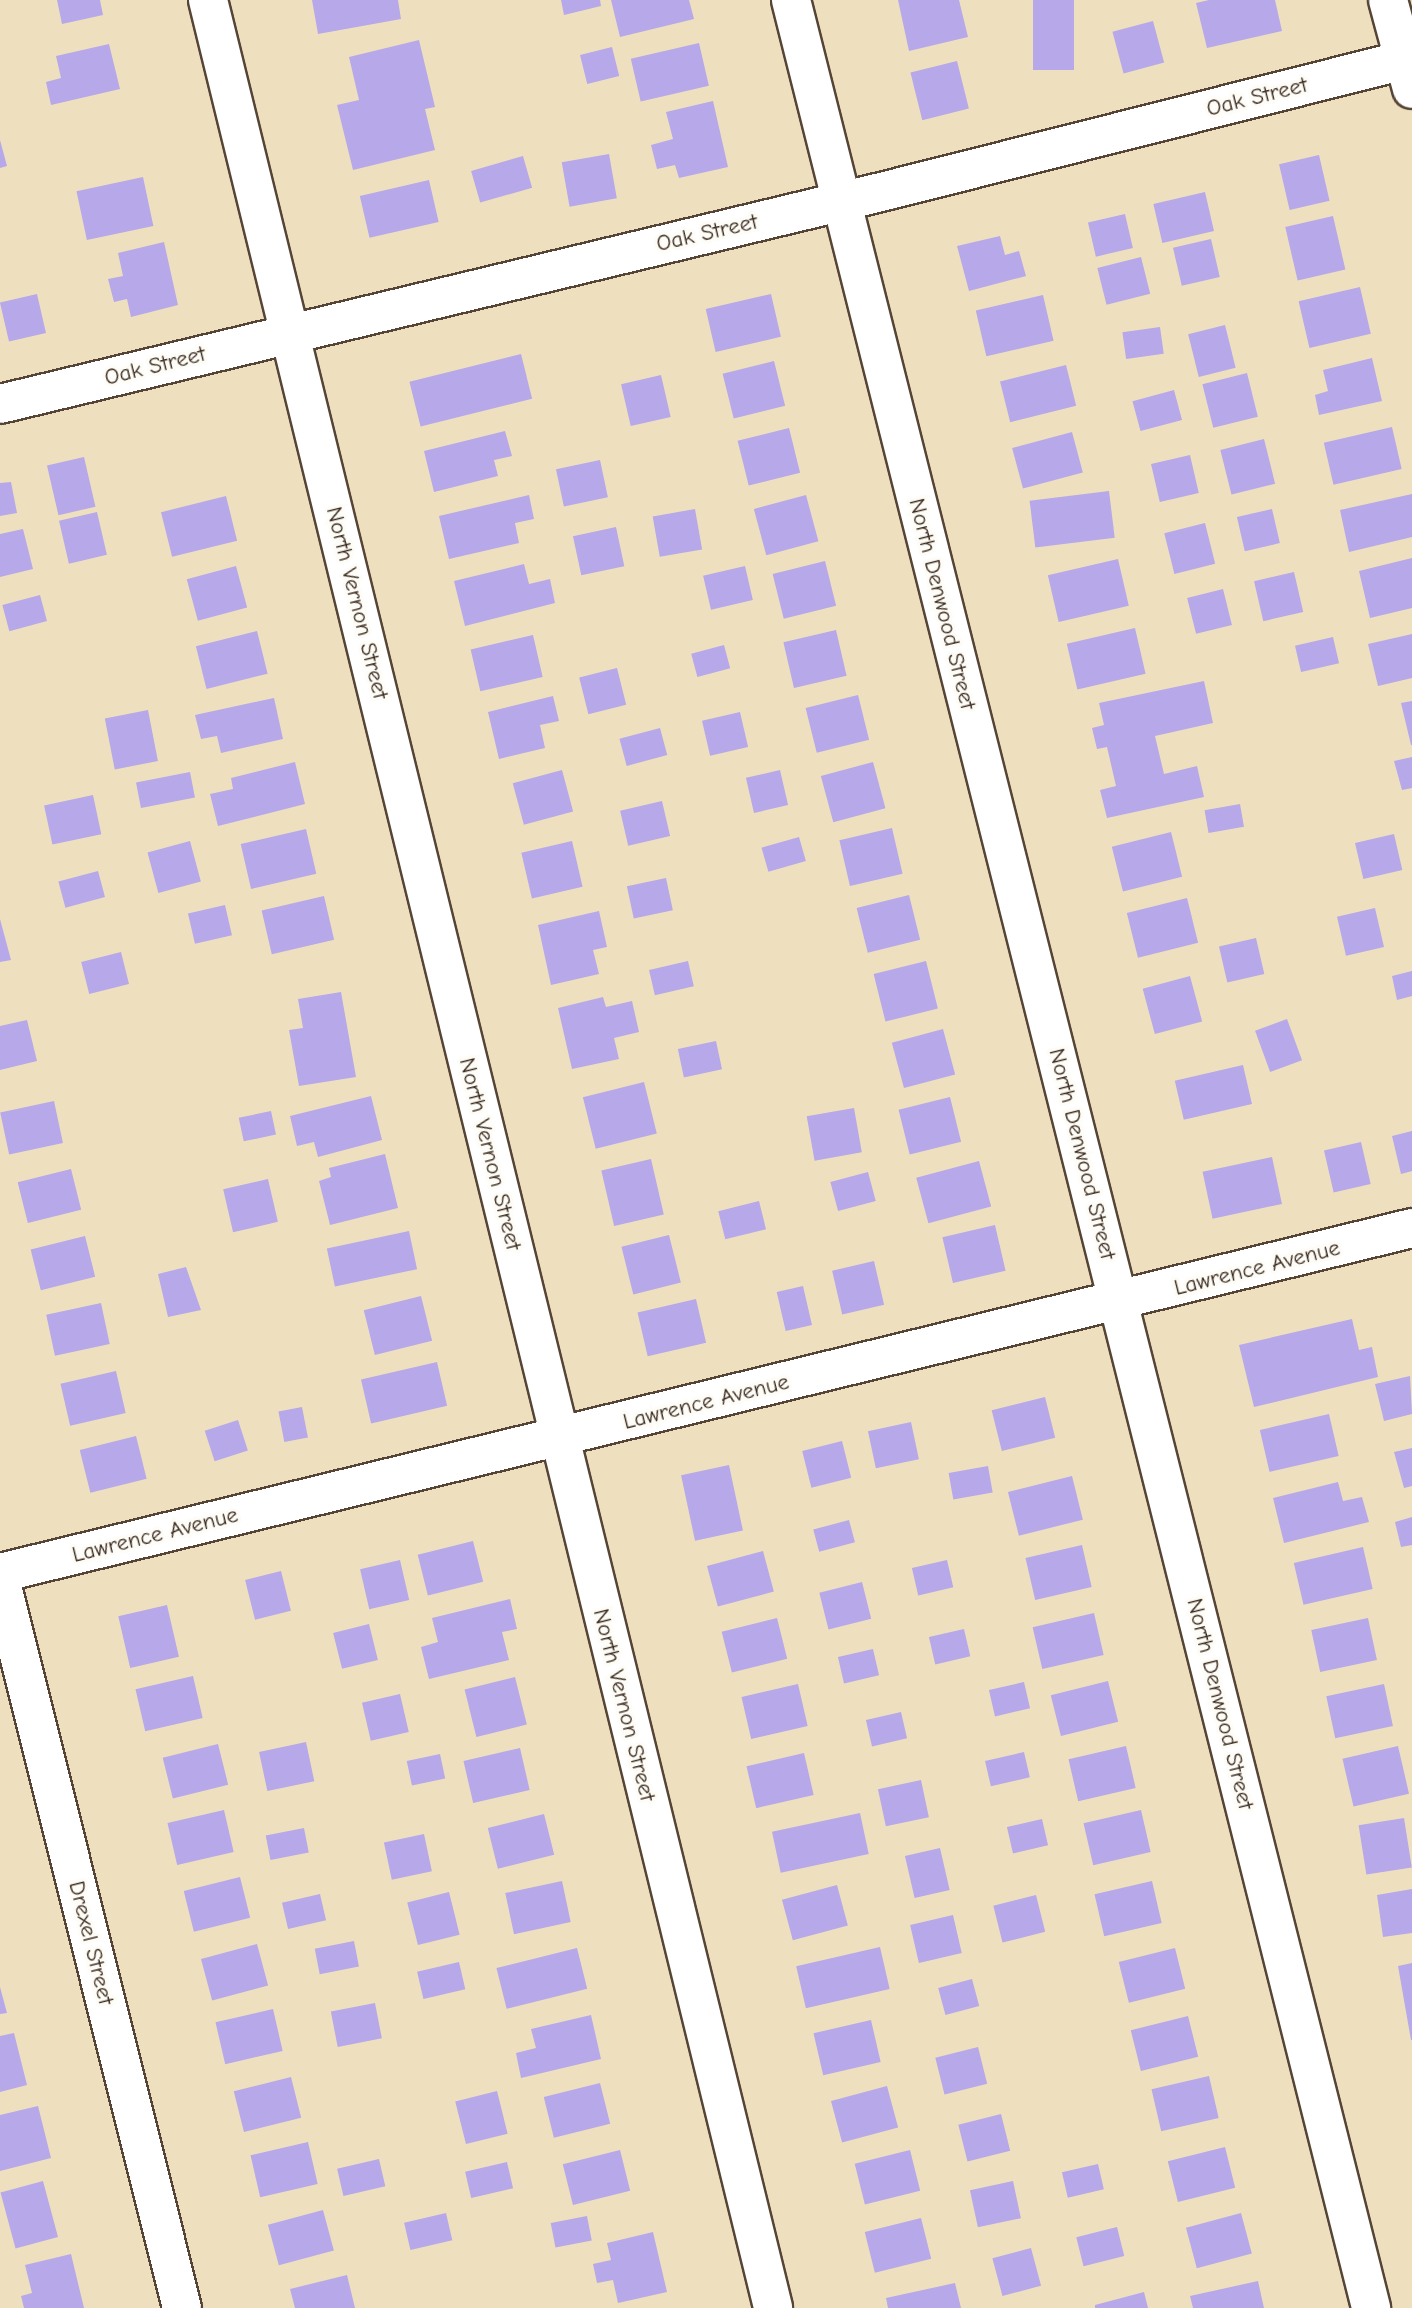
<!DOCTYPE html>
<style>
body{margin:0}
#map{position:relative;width:1412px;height:2308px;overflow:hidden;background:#eee0bf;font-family:"Comic Neue",sans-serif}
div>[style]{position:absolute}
.building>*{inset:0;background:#b6a8e9;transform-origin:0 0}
.roads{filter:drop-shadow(2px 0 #564536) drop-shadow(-2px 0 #564536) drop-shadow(0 2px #564536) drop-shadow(0 -2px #564536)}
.minor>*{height:38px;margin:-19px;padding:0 19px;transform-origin:19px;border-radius:19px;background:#fff}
span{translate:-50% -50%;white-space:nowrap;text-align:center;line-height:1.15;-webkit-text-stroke:7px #fdfcf7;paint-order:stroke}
.street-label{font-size:23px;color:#3b2a1e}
</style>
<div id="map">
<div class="building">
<div style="clip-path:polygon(57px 0,100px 0,103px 15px,62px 24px)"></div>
<div style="clip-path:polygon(312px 0,398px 0,401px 19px,318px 34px)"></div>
<div style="clip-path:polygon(561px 0,600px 0,601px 6px,564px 15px)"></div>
<div style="clip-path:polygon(611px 0,689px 0,694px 19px,620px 37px)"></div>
<div style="clip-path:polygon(898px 0,959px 0,968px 37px,909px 51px)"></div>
<div style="left:1033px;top:0;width:41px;height:70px"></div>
<div style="clip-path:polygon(1209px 0,1275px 0,1282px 31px,1207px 48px,1196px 3px)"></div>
<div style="left:1153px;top:21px;width:43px;height:42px;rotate:75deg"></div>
<div style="clip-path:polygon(419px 40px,435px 107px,425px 109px,435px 150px,353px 170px,337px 105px,359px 100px,349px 57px)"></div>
<div style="left:699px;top:43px;width:44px;height:70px;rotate:77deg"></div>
<div style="clip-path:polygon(109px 44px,120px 89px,51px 105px,46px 82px,61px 78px,56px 56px)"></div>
<div style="left:612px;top:47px;width:30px;height:33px;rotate:76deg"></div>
<div style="left:957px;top:61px;width:49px;height:48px;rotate:76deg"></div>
<div style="clip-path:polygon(713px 101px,728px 167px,679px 178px,675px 165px,657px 169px,651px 145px,673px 139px,666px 112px)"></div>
<div style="clip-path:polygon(0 140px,7px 166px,0 168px)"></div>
<div style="left:609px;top:154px;width:45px;height:48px;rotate:80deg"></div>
<div style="left:1319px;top:155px;width:47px;height:41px;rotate:77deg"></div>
<div style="left:523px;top:156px;width:33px;height:54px;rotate:74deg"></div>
<div style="left:143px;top:177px;width:50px;height:68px;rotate:78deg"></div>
<div style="left:429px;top:180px;width:43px;height:71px;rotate:77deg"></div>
<div style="left:1205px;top:192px;width:40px;height:53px;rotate:77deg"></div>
<div style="left:1125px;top:214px;width:35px;height:38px;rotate:77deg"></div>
<div style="left:1333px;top:216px;width:55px;height:49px;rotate:77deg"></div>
<div style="clip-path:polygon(1000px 236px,1005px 255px,1019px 251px,1026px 276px,969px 291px,957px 246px)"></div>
<div style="left:1211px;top:239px;width:39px;height:39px;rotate:77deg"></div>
<div style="clip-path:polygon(164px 242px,178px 305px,131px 317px,127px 299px,114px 302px,108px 279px,123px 276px,118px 253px)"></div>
<div style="left:1141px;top:257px;width:38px;height:45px;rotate:76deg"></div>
<div style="left:1360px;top:287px;width:48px;height:63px;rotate:77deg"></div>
<div style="left:37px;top:294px;width:40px;height:38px;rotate:77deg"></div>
<div style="left:771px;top:294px;width:44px;height:67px;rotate:77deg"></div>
<div style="left:1043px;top:295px;width:47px;height:69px;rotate:77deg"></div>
<div style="left:1225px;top:325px;width:44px;height:38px;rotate:76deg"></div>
<div style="left:1160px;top:327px;width:27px;height:38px;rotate:82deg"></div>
<div style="left:521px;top:354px;width:46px;height:115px;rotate:76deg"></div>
<div style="clip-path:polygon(1372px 358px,1382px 401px,1319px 415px,1315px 395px,1328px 391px,1323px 370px)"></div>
<div style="left:774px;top:361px;width:46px;height:53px;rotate:76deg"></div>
<div style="left:1066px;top:365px;width:42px;height:68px;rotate:76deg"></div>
<div style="left:1247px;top:373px;width:45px;height:46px;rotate:76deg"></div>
<div style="left:661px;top:375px;width:43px;height:41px;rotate:77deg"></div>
<div style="left:1174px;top:390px;width:31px;height:43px;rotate:75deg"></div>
<div style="left:1392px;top:427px;width:43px;height:70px;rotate:77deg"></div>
<div style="left:789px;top:428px;width:46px;height:53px;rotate:76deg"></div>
<div style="clip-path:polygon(505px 431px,512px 456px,494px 460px,498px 476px,434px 492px,424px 451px)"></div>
<div style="left:1072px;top:432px;width:42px;height:62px;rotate:75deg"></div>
<div style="left:1264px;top:439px;width:46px;height:45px;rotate:76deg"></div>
<div style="left:1190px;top:455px;width:39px;height:40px;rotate:77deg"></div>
<div style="left:84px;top:457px;width:51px;height:38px;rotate:77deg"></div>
<div style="left:600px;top:460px;width:38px;height:45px;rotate:78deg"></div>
<div style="clip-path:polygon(11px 482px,17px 513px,0 516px,0 483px)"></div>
<div style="left:1109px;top:491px;width:47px;height:80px;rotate:83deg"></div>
<div style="clip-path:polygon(1412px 494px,1412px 537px,1349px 552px,1340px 510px)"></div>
<div style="clip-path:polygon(529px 495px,534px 519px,515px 523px,519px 543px,449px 559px,439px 516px)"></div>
<div style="left:806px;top:495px;width:48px;height:54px;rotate:75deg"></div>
<div style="left:226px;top:496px;width:46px;height:67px;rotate:76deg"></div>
<div style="left:695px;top:509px;width:41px;height:43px;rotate:80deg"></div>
<div style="left:1272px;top:509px;width:35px;height:36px;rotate:77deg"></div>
<div style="left:97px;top:512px;width:44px;height:39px;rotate:77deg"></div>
<div style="left:1205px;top:523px;width:42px;height:42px;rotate:76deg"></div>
<div style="left:616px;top:527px;width:40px;height:44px;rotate:78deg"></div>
<div style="clip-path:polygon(23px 529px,33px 569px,0 577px,0 534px)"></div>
<div style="clip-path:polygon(1412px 558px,1412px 608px,1370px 618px,1359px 571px)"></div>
<div style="left:1118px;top:559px;width:48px;height:72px;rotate:77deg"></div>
<div style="left:825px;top:561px;width:46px;height:54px;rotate:76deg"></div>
<div style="clip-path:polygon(524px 564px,529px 584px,550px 579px,555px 603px,465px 626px,454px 581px)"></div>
<div style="left:236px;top:566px;width:43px;height:51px;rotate:75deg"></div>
<div style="left:745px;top:566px;width:35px;height:43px;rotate:77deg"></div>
<div style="left:1294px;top:572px;width:41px;height:41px;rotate:77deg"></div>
<div style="left:1223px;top:589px;width:37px;height:37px;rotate:76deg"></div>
<div style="left:40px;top:595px;width:27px;height:39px;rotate:75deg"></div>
<div style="left:1135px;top:628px;width:47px;height:70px;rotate:77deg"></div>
<div style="left:836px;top:630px;width:47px;height:54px;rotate:77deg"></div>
<div style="left:257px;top:631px;width:44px;height:63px;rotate:76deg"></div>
<div style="clip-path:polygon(1412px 634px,1412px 678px,1378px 686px,1368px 644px)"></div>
<div style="left:533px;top:635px;width:43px;height:64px;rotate:77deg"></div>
<div style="left:1333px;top:637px;width:27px;height:39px;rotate:77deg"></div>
<div style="left:724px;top:645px;width:24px;height:34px;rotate:75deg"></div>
<div style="left:617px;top:668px;width:38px;height:39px;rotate:76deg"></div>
<div style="clip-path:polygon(1204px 681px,1213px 723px,1155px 736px,1164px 774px,1197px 766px,1204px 797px,1107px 818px,1100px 790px,1116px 786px,1107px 747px,1097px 749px,1092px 728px,1104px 725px,1099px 703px)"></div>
<div style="left:858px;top:695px;width:46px;height:54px;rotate:76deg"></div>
<div style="clip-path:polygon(553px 696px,559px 721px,540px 725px,545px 748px,499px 759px,488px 712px)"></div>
<div style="clip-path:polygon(274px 698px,283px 739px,221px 753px,217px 736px,201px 739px,195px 715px)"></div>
<div style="clip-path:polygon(1412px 701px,1412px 745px,1411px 745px,1401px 703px)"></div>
<div style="left:148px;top:710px;width:52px;height:44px;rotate:79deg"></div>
<div style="left:740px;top:712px;width:36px;height:39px;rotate:77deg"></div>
<div style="left:660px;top:728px;width:28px;height:42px;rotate:75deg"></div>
<div style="clip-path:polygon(1412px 757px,1412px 788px,1402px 790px,1394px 761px)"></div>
<div style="clip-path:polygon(295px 762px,305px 804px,218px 826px,210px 794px,233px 789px,231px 778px)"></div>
<div style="left:873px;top:762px;width:48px;height:54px;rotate:75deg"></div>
<div style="left:562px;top:770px;width:43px;height:51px;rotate:75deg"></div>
<div style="left:780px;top:770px;width:36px;height:35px;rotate:77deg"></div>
<div style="left:190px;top:772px;width:26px;height:55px;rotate:79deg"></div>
<div style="left:93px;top:795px;width:40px;height:50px;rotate:78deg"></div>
<div style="left:662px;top:801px;width:36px;height:43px;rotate:77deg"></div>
<div style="left:1240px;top:804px;width:23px;height:36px;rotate:80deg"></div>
<div style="left:892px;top:828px;width:47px;height:54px;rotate:77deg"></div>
<div style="left:306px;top:829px;width:46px;height:67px;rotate:77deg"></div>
<div style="left:1171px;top:832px;width:46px;height:61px;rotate:76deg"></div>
<div style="left:1394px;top:834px;width:37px;height:40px;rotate:77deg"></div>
<div style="left:799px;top:837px;width:25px;height:39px;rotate:74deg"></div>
<div style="left:190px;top:841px;width:42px;height:44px;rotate:75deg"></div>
<div style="left:572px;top:841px;width:47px;height:52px;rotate:77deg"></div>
<div style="left:98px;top:871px;width:27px;height:41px;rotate:75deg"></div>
<div style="left:666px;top:878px;width:33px;height:40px;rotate:78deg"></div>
<div style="left:909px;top:895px;width:46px;height:54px;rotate:76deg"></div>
<div style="left:324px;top:896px;width:45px;height:64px;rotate:77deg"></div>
<div style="left:1187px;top:898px;width:46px;height:62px;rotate:76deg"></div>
<div style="left:225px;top:905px;width:31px;height:38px;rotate:77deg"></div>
<div style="left:1375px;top:908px;width:40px;height:39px;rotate:77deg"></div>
<div style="clip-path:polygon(599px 911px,607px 947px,593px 950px,599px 974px,551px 985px,538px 925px)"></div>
<div style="clip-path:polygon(0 919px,11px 960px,0 962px)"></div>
<div style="left:1256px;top:938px;width:37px;height:38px;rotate:77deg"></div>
<div style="left:121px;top:952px;width:33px;height:41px;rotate:76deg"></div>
<div style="left:688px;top:961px;width:26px;height:40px;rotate:77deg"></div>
<div style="left:926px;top:961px;width:49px;height:54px;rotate:76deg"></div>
<div style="clip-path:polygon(1412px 971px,1412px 996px,1397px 1000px,1392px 976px)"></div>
<div style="left:1190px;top:976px;width:47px;height:49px;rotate:75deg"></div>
<div style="clip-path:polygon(341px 992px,356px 1077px,299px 1086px,289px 1030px,303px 1028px,298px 999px)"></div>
<div style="clip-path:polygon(603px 997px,606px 1007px,632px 1001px,639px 1032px,614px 1038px,619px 1059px,572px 1069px,558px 1008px)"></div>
<div style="left:1287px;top:1019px;width:44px;height:34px;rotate:70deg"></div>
<div style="clip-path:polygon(27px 1020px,37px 1061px,0 1070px,0 1026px)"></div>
<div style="left:943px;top:1029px;width:47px;height:53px;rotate:75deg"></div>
<div style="left:716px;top:1041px;width:29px;height:39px;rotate:78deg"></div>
<div style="left:1243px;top:1065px;width:40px;height:70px;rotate:77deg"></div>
<div style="left:644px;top:1082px;width:53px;height:63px;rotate:76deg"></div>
<div style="clip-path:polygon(371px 1096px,382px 1140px,318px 1157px,314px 1142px,297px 1146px,290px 1116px)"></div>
<div style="left:950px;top:1097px;width:46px;height:53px;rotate:76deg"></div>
<div style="left:54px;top:1101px;width:43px;height:55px;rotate:78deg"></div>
<div style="left:854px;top:1108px;width:45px;height:48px;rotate:80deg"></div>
<div style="left:271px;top:1111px;width:24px;height:33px;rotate:78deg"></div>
<div style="clip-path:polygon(1412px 1131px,1412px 1171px,1401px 1174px,1392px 1136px)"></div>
<div style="left:1361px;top:1142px;width:43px;height:38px;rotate:77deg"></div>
<div style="clip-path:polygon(385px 1154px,398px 1208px,330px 1225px,319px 1181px,331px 1177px,329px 1168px)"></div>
<div style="left:1272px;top:1157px;width:48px;height:71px;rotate:78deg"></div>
<div style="left:651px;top:1159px;width:57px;height:51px;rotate:77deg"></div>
<div style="left:979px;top:1161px;width:47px;height:65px;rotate:75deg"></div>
<div style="left:71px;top:1169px;width:42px;height:55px;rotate:76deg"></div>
<div style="left:868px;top:1172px;width:30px;height:39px;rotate:75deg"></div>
<div style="left:268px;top:1179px;width:44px;height:46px;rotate:77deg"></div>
<div style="left:759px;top:1201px;width:29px;height:42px;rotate:76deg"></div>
<div style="left:995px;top:1225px;width:47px;height:54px;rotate:77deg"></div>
<div style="left:409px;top:1231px;width:39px;height:84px;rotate:78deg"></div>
<div style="left:669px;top:1235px;width:49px;height:49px;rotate:76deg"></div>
<div style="left:85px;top:1236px;width:42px;height:56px;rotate:76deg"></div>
<div style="left:874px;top:1261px;width:45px;height:43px;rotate:77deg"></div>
<div style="clip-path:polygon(186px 1267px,201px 1310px,168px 1317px,158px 1274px)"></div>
<div style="left:803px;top:1286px;width:40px;height:27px;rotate:77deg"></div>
<div style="left:421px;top:1296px;width:46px;height:59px;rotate:76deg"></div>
<div style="left:696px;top:1299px;width:45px;height:60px;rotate:77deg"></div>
<div style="left:101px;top:1303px;width:42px;height:56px;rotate:78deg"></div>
<div style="clip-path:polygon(1352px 1319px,1359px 1350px,1372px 1347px,1378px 1377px,1254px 1407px,1239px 1345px)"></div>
<div style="left:437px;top:1362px;width:45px;height:78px;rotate:77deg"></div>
<div style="left:116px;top:1371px;width:43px;height:57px;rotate:77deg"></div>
<div style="clip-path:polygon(1410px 1376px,1412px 1414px,1384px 1421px,1375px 1384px)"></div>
<div style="left:1045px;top:1397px;width:42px;height:55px;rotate:76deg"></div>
<div style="left:302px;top:1407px;width:31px;height:24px;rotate:79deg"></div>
<div style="left:1329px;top:1414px;width:43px;height:71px;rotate:77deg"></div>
<div style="left:238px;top:1420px;width:32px;height:35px;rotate:72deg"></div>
<div style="left:911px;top:1422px;width:38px;height:44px;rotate:78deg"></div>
<div style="left:136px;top:1436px;width:44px;height:58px;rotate:76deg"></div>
<div style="left:842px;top:1441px;width:38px;height:41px;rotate:76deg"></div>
<div style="clip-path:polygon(1412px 1448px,1412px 1486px,1404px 1488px,1394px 1452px)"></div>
<div style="left:729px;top:1465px;width:67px;height:49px;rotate:78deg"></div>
<div style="left:988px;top:1466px;width:27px;height:40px;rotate:80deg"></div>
<div style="left:1072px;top:1476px;width:45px;height:66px;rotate:76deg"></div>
<div style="clip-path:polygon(1338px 1482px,1343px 1501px,1362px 1497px,1369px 1522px,1284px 1543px,1273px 1498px)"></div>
<div style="clip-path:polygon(1412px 1517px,1412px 1545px,1401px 1547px,1395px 1522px)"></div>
<div style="left:849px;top:1520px;width:23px;height:37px;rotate:75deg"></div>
<div style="left:473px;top:1541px;width:42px;height:57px;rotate:76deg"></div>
<div style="left:1082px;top:1545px;width:43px;height:58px;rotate:77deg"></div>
<div style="left:1363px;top:1547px;width:43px;height:71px;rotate:77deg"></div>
<div style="left:763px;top:1551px;width:42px;height:58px;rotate:75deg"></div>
<div style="left:400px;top:1560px;width:41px;height:41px;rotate:77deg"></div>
<div style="left:947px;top:1560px;width:28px;height:36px;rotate:77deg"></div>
<div style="left:281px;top:1571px;width:41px;height:37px;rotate:76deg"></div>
<div style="left:862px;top:1582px;width:38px;height:44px;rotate:76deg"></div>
<div style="clip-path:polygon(510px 1599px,517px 1629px,502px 1632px,509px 1660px,429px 1679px,421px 1647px,438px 1642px,432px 1618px)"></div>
<div style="left:167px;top:1605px;width:53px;height:50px;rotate:77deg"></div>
<div style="left:1094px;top:1613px;width:43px;height:63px;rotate:77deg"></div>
<div style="left:777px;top:1618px;width:42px;height:57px;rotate:76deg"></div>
<div style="left:1368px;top:1618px;width:43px;height:58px;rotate:78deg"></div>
<div style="left:369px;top:1624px;width:37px;height:37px;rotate:76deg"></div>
<div style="left:964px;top:1629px;width:28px;height:36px;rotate:77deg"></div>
<div style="left:873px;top:1649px;width:27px;height:36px;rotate:77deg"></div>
<div style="left:193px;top:1676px;width:43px;height:59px;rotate:77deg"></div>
<div style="left:515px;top:1677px;width:49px;height:52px;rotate:76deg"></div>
<div style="left:1108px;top:1681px;width:42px;height:59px;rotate:76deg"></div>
<div style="left:1024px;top:1682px;width:27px;height:36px;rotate:77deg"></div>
<div style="left:798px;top:1684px;width:43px;height:58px;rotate:77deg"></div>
<div style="left:1384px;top:1684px;width:43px;height:59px;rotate:78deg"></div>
<div style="left:400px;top:1694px;width:39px;height:39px;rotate:77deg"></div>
<div style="left:901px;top:1712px;width:27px;height:36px;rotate:77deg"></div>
<div style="left:306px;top:1742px;width:40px;height:48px;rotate:78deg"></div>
<div style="left:218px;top:1744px;width:42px;height:57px;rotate:76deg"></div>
<div style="left:1126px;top:1746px;width:43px;height:59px;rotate:77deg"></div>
<div style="left:1398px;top:1746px;width:49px;height:57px;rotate:77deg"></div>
<div style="left:520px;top:1748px;width:43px;height:58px;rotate:77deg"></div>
<div style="left:1024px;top:1752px;width:26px;height:40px;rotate:77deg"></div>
<div style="left:804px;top:1753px;width:43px;height:59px;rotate:77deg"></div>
<div style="left:440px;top:1754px;width:25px;height:34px;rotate:78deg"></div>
<div style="left:921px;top:1780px;width:38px;height:44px;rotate:78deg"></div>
<div style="left:224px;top:1810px;width:43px;height:58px;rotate:77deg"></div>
<div style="left:1141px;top:1810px;width:43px;height:59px;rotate:77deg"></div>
<div style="left:860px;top:1813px;width:42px;height:90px;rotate:78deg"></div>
<div style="left:544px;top:1814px;width:42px;height:58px;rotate:76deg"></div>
<div style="left:1404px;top:1818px;width:50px;height:46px;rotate:81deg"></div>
<div style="left:1042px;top:1819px;width:27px;height:36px;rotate:77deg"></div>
<div style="left:304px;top:1828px;width:25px;height:39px;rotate:79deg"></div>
<div style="left:424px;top:1834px;width:38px;height:41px;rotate:78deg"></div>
<div style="left:940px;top:1848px;width:43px;height:36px;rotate:77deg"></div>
<div style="left:240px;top:1877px;width:42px;height:58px;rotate:76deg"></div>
<div style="left:562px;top:1881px;width:42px;height:58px;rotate:78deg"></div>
<div style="left:1152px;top:1881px;width:43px;height:59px;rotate:77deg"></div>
<div style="left:837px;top:1885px;width:42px;height:57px;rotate:75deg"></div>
<div style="clip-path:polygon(1412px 1889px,1412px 1933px,1383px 1937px,1377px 1895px)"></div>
<div style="left:449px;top:1892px;width:44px;height:43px;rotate:76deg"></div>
<div style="left:320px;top:1894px;width:27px;height:39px;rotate:77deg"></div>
<div style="left:1036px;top:1895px;width:38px;height:44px;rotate:76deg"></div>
<div style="left:953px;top:1915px;width:39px;height:44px;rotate:77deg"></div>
<div style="left:354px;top:1941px;width:26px;height:40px;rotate:79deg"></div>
<div style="left:257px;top:1944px;width:43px;height:58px;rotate:75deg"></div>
<div style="left:880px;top:1947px;width:43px;height:86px;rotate:77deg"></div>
<div style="left:577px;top:1948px;width:42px;height:83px;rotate:76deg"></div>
<div style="left:1175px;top:1948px;width:42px;height:58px;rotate:76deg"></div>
<div style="left:459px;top:1962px;width:28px;height:43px;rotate:77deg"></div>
<div style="clip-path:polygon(1412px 1963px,1412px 2040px,1411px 2040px,1398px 1966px)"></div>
<div style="left:972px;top:1979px;width:28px;height:35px;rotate:75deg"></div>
<div style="clip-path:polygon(0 1987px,7px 2013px,0 2014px)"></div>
<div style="left:375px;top:2003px;width:36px;height:45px;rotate:79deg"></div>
<div style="left:273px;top:2009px;width:43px;height:59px;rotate:77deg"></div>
<div style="clip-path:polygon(591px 2015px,601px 2059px,521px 2078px,516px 2053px,536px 2048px,531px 2029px)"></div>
<div style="left:1188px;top:2016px;width:42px;height:59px;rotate:76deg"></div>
<div style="left:871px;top:2020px;width:43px;height:59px;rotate:77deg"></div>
<div style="clip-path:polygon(14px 2033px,27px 2085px,0 2092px,0 2036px)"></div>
<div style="left:978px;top:2047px;width:38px;height:44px;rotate:76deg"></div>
<div style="left:1209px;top:2076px;width:43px;height:59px;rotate:77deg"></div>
<div style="left:291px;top:2077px;width:42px;height:59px;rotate:76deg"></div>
<div style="left:600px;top:2083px;width:42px;height:58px;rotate:76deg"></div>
<div style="left:887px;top:2086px;width:43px;height:58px;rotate:75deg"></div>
<div style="left:497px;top:2091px;width:44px;height:43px;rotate:76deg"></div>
<div style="clip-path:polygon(38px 2106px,51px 2158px,0 2171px,0 2115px)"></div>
<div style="left:1001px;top:2114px;width:38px;height:44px;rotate:76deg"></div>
<div style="left:308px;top:2142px;width:43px;height:59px;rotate:77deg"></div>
<div style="left:1225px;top:2147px;width:42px;height:59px;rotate:76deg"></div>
<div style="left:620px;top:2150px;width:42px;height:59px;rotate:76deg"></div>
<div style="left:910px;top:2150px;width:42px;height:57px;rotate:76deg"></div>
<div style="left:379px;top:2159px;width:28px;height:43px;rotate:77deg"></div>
<div style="left:507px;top:2162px;width:27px;height:43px;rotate:77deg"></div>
<div style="left:1098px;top:2164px;width:26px;height:37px;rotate:77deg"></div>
<div style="left:43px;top:2181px;width:58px;height:44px;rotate:75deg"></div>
<div style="left:1013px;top:2181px;width:38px;height:44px;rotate:78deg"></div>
<div style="left:323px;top:2210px;width:42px;height:57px;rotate:75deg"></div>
<div style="left:446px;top:2213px;width:28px;height:43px;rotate:77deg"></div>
<div style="left:1241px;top:2213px;width:42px;height:57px;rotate:75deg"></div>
<div style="left:587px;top:2216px;width:25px;height:37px;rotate:79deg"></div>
<div style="left:921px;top:2218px;width:42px;height:58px;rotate:76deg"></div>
<div style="left:1117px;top:2227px;width:30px;height:42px;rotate:76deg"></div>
<div style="clip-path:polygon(653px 2232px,667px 2292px,618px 2303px,613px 2280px,597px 2283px,593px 2264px,611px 2260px,607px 2243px)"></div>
<div style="left:1031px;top:2248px;width:39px;height:40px;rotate:75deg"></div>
<div style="clip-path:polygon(71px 2254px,84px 2308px,24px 2308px,21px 2296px,32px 2293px,25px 2265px)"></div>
<div style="clip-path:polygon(347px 2275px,355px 2308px,295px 2308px,290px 2289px)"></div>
<div style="clip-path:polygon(1258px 2281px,1264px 2308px,1193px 2308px,1190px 2296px)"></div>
<div style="clip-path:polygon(955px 2283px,961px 2308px,888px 2308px,886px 2298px)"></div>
<div style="clip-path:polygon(1144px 2292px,1148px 2308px,1095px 2308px,1095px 2305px)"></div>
</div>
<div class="roads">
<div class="minor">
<div style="left:208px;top:0;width:2376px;rotate:76.24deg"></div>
<div style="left:791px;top:0;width:2380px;rotate:75.89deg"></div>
<div style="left:1388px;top:0;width:92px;rotate:74.9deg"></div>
<div style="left:0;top:404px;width:910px;rotate:-13.53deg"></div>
<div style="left:885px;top:191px;width:544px;rotate:-14.16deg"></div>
<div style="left:0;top:1573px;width:1454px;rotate:-13.73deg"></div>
<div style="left:0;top:1578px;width:752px;rotate:76deg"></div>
</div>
</div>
<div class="street-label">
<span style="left:1257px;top:97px;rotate:-14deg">Oak Street</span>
<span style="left:707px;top:233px;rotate:-13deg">Oak Street</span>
<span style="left:155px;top:366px;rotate:-14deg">Oak Street</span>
<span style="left:357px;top:603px;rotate:76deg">North Vernon Street</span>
<span style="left:942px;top:604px;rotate:76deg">North Denwood Street</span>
<span style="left:490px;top:1154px;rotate:76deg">North Vernon Street</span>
<span style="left:1082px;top:1154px;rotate:76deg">North Denwood Street</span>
<span style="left:1257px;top:1268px;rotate:-14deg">Lawrence Avenue</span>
<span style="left:706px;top:1402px;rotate:-14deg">Lawrence Avenue</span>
<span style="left:155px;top:1535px;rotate:-14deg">Lawrence Avenue</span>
<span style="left:1220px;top:1704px;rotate:76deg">North Denwood Street</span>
<span style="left:624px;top:1705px;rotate:76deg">North Vernon Street</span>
<span style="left:91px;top:1943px;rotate:76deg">Drexel Street</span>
</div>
</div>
